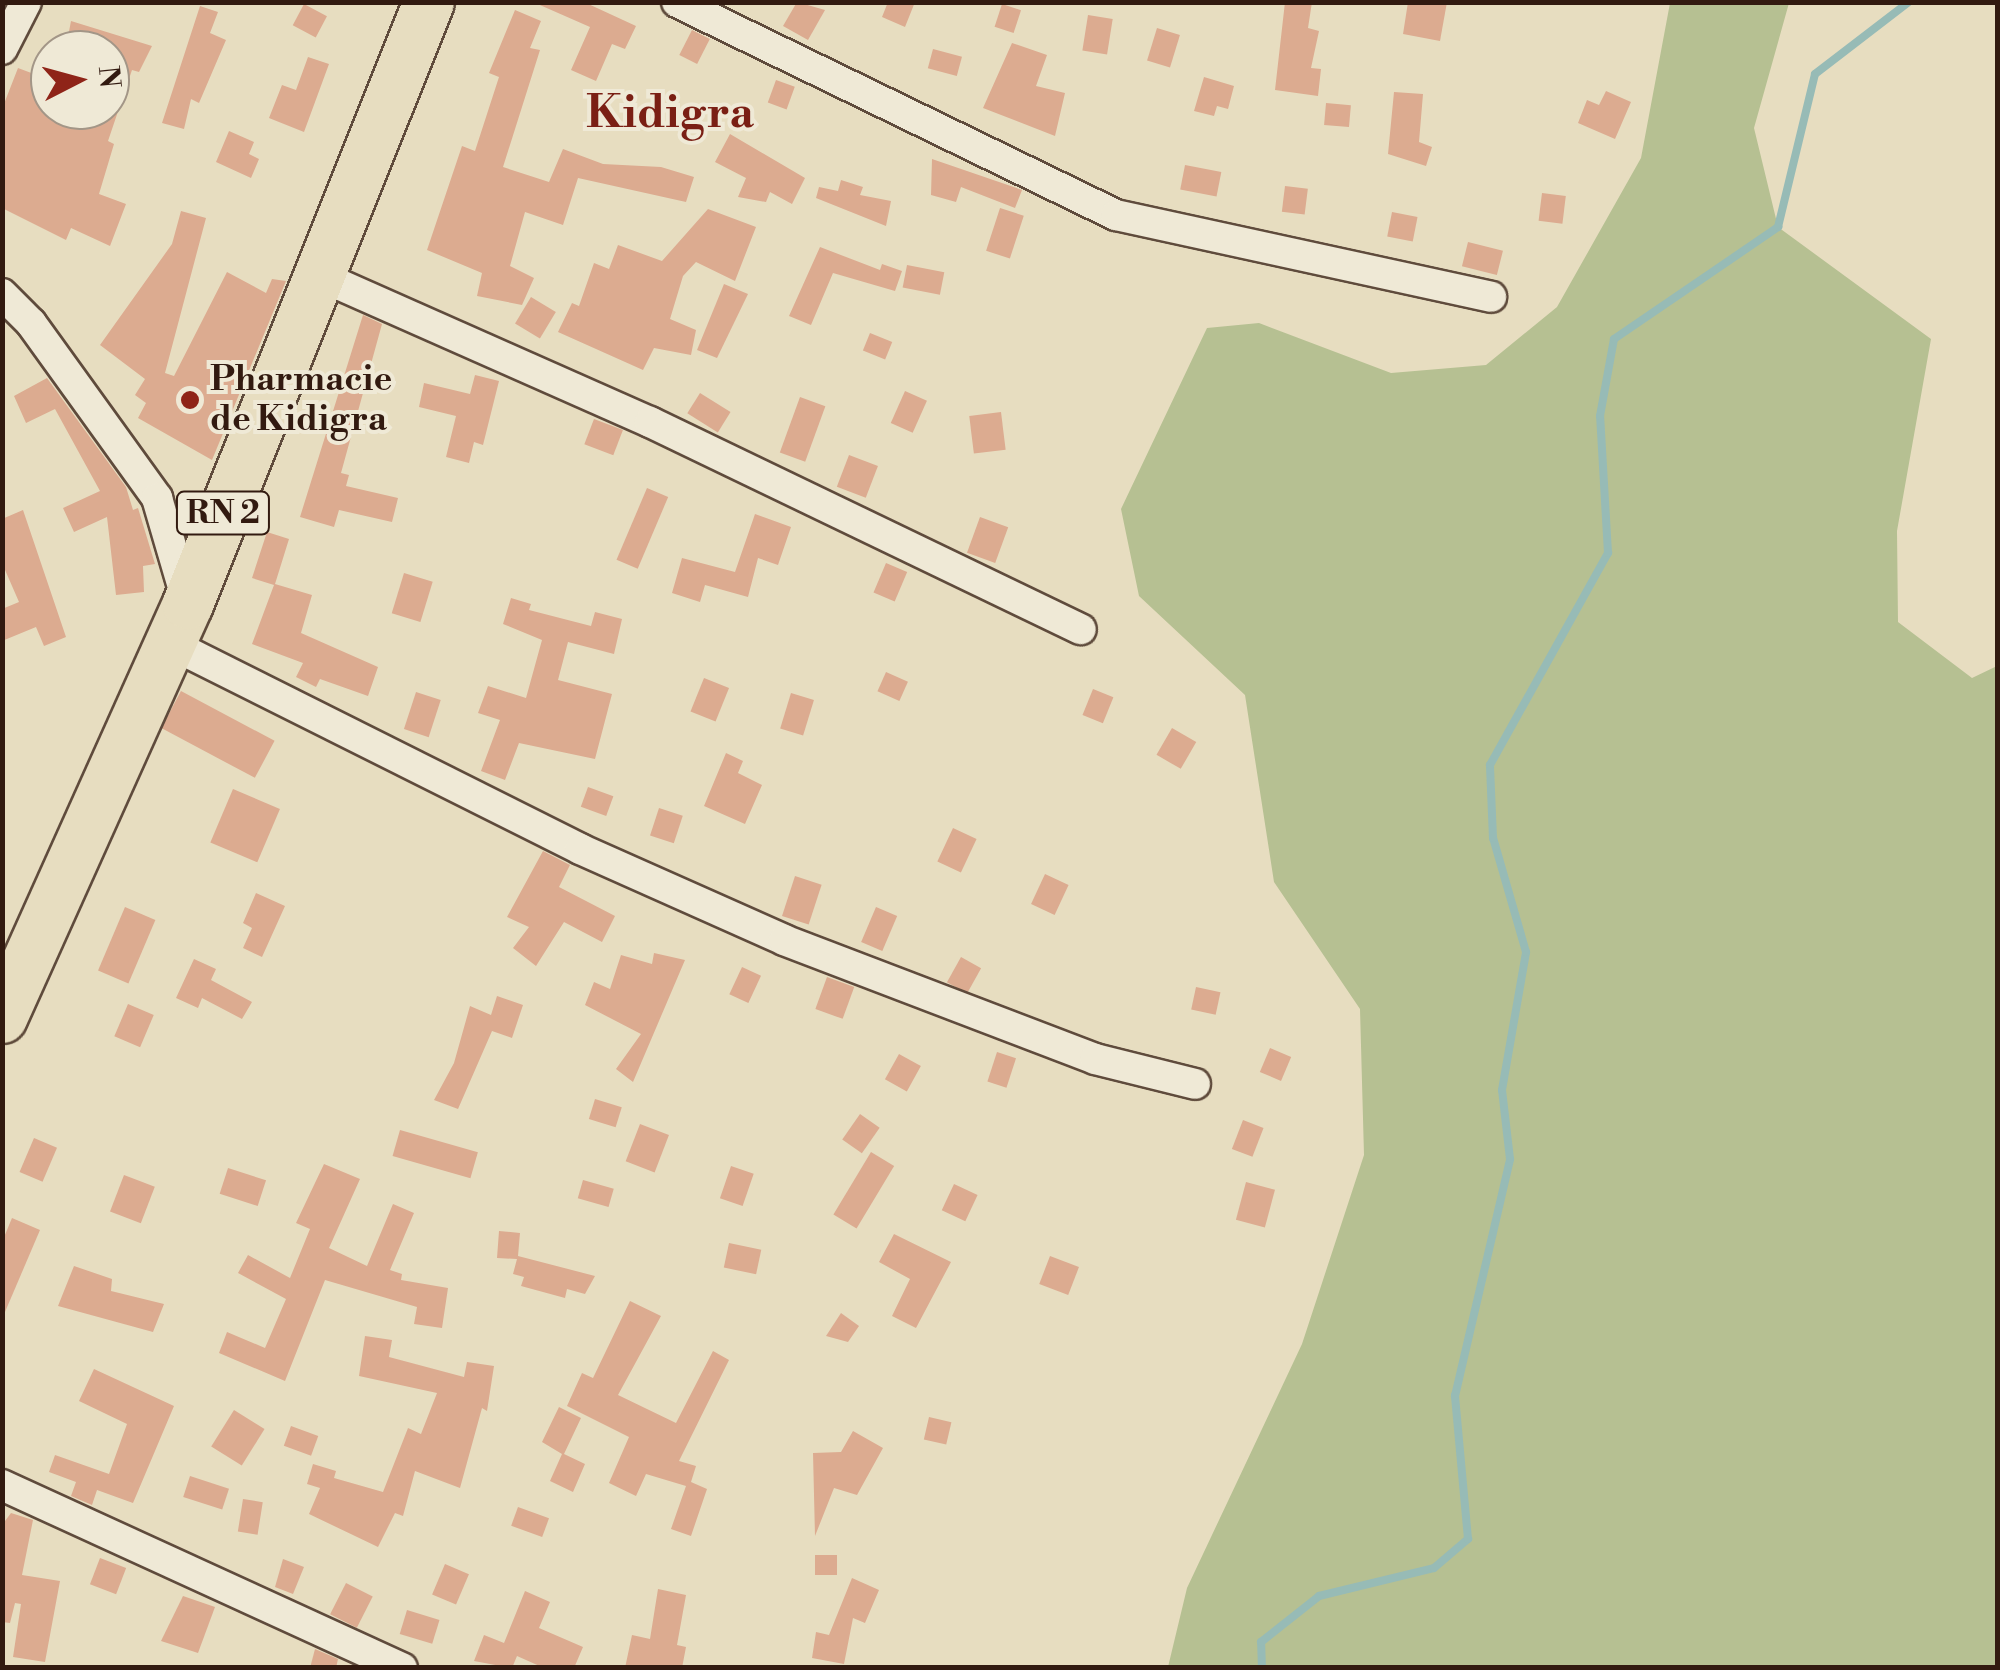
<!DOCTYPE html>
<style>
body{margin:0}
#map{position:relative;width:2000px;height:1670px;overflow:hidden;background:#e7ddc0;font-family:"Libre Bodoni",serif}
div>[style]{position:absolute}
.green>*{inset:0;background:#b6c092}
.stream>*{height:8px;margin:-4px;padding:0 4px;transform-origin:4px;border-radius:4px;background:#97bbb6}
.building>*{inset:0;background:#dcab90;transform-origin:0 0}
.roads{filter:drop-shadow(2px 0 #5f4b3c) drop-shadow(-2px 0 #5f4b3c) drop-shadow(0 2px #5f4b3c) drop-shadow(0 -2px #5f4b3c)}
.minor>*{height:30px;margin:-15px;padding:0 15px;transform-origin:15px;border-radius:15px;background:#efe9d6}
.primary>*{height:50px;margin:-25px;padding:0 25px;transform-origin:25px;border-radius:25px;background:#e7ddc0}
.dots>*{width:28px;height:28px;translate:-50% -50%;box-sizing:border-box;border:5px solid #efe9d6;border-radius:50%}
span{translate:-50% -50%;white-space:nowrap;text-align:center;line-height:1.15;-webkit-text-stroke:8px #efe9d6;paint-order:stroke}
.shield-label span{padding:2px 8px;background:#efe9d6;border:2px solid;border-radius:8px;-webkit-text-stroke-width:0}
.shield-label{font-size:32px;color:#321a10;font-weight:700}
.poi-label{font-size:35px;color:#321a10;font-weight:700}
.left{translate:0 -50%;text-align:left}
.district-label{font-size:45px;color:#7a1f14;font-weight:700}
.frame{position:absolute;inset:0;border:5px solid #321a10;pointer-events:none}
.north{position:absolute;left:30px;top:30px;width:100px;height:100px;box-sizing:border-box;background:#efe9d6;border:2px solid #a39687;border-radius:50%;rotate:84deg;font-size:28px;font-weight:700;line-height:40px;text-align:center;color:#321a10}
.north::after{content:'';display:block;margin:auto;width:35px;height:45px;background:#8f2418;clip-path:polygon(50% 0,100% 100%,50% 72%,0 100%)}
</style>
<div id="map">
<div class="green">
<div style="clip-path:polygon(1670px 3px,1789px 3px,1754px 128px,1778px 227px,1931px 339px,1897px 531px,1898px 622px,1972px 678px,1997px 666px,1997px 1667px,1168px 1667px,1187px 1588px,1302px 1344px,1364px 1155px,1360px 1009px,1274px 882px,1245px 695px,1139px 596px,1121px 509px,1207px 328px,1259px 323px,1391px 373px,1486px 365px,1557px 307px,1641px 158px)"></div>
</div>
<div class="stream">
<div style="left:1262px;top:1668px;width:26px;rotate:-92deg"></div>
<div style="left:1261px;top:1642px;width:74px;rotate:-38.4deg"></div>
<div style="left:1319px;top:1596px;width:118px;rotate:-13.7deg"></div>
<div style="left:1434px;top:1568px;width:45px;rotate:-40.5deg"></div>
<div style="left:1468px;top:1539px;width:144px;rotate:-95.2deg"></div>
<div style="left:1455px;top:1396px;width:243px;rotate:-76.9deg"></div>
<div style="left:1510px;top:1159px;width:69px;rotate:-96.6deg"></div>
<div style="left:1502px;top:1090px;width:140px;rotate:-80.1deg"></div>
<div style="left:1526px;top:952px;width:119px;rotate:-106.1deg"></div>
<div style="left:1493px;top:838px;width:73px;rotate:-92.4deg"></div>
<div style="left:1490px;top:765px;width:243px;rotate:-60.9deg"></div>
<div style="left:1608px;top:553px;width:137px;rotate:-93.3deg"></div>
<div style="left:1600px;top:416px;width:78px;rotate:-79.7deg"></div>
<div style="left:1614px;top:339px;width:199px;rotate:-34.3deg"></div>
<div style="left:1778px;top:227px;width:157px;rotate:-76.4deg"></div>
<div style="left:1815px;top:74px;width:118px;rotate:-37.5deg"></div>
</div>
<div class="building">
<div style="clip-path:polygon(533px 2px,584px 2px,636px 26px,625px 49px,612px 44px,596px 81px,571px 70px,590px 27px)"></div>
<div style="clip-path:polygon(797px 2px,825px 10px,808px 40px,783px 26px)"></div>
<div style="clip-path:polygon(888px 2px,915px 2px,905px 27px,882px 17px)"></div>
<div style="clip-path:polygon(1285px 2px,1312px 2px,1308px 28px,1319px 31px,1311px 68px,1321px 69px,1318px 96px,1275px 90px)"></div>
<div style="clip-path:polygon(1408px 2px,1447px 2px,1440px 41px,1403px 34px)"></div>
<div style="left:304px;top:4px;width:26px;height:24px;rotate:28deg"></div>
<div style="left:1002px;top:4px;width:20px;height:24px;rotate:18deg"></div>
<div style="clip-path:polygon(200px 6px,218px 12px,210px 33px,226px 40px,199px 103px,191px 99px,184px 129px,162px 123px)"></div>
<div style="clip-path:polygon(515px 10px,541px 21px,530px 48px,540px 50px,503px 167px,549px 182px,563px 149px,603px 164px,661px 167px,694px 177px,686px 202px,578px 178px,563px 225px,525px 212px,510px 266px,534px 278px,522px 305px,477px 296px,482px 273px,427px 250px,462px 146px,475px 151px,499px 77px,489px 73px)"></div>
<div style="left:1088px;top:15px;width:25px;height:36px;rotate:9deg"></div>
<div style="clip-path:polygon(71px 21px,152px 46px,139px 72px,132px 70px,108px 141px,114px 144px,99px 194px,126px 204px,110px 246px,71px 228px,66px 240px,2px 208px,2px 109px,18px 68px,50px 80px,50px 110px,110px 110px,110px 50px,66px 47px)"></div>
<div style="left:1157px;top:28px;width:24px;height:34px;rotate:17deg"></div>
<div style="left:692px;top:30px;width:20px;height:28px;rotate:27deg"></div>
<div style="clip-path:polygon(1012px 43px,1047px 55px,1036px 86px,1065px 93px,1055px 136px,983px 108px)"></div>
<div style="left:933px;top:49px;width:30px;height:20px;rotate:15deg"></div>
<div style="clip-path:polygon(308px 57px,329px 64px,304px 132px,269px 118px,282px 85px,296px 90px)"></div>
<div style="clip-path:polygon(1204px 77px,1234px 86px,1228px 109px,1217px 106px,1214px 116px,1194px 111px)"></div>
<div style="left:776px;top:80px;width:20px;height:24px;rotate:20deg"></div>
<div style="clip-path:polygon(1606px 91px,1631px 102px,1615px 139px,1578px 123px,1587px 100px,1599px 105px)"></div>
<div style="clip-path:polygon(1394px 92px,1423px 94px,1419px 142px,1432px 147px,1426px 166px,1388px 154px)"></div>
<div style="left:1326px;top:103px;width:25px;height:22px;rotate:5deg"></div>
<div style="clip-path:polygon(229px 131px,254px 142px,249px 154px,259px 159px,251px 178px,216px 162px)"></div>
<div style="clip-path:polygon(730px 134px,805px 178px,792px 204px,770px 192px,766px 202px,738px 197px,746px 178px,715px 162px)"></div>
<div style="clip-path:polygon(932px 159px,1022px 190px,1015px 208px,961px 187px,956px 202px,931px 195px)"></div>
<div style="left:1185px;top:165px;width:37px;height:25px;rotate:11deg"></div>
<div style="clip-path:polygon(841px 180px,863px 187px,860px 195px,891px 201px,886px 226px,816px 198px,819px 187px,838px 191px)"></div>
<div style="left:1285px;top:186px;width:23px;height:26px;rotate:7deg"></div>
<div style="left:1542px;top:193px;width:24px;height:28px;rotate:7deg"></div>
<div style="left:1000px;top:208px;width:25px;height:45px;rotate:18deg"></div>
<div style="clip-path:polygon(708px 209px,756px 227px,735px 281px,696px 262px,683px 276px,670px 319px,696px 330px,691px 355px,654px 348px,643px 370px,558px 332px,572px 303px,579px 306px,594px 263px,609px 269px,618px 245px,662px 261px)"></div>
<div style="clip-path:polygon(181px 211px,206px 218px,165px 373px,174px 376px,227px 272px,266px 293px,272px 279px,286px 281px,212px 460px,138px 418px,146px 403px,135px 395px,145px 379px,100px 345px,172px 244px)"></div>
<div style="left:1392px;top:212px;width:26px;height:25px;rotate:11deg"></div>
<div style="left:1468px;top:242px;width:36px;height:25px;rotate:14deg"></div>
<div style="clip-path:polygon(820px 247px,880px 270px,882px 264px,902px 271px,895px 291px,833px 273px,811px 325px,789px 316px)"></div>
<div style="left:907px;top:265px;width:38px;height:23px;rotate:11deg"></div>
<div style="clip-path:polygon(724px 284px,748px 294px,717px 358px,697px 350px)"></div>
<div style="left:531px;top:297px;width:29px;height:31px;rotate:31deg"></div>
<div style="clip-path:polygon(363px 315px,382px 324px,341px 473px,349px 475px,346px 486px,398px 498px,392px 522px,339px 510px,334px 527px,300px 517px)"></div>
<div style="left:870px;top:333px;width:24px;height:19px;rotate:22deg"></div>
<div style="clip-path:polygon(475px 375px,499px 381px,483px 445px,474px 442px,469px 463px,446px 457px,456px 416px,419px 407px,424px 383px,470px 394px)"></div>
<div style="clip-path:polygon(47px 378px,126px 487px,133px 510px,138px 508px,155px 564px,143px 566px,144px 592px,116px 595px,107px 517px,74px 532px,63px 508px,100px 491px,55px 409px,26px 423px,14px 396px)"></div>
<div style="left:905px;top:391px;width:24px;height:35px;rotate:24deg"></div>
<div style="left:700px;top:393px;width:36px;height:24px;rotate:32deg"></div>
<div style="left:800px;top:397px;width:27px;height:59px;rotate:20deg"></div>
<div style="left:1001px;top:412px;width:38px;height:32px;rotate:83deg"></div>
<div style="left:594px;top:419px;width:31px;height:27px;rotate:21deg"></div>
<div style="left:849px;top:455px;width:31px;height:34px;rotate:21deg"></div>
<div style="left:647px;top:488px;width:23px;height:78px;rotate:23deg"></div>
<div style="clip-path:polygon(23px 510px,66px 637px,44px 646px,36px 627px,2px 641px,2px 609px,19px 602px,2px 563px,2px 519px)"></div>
<div style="clip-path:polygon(755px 514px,791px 527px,778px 565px,758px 558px,748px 597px,705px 585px,700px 602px,672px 593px,682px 558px,735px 572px)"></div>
<div style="left:980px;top:517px;width:30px;height:38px;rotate:20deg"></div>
<div style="clip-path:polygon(267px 532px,289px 539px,275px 584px,312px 595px,301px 633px,378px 667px,368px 696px,320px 679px,316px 687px,296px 677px,303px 663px,252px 644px,274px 585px,252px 578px)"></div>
<div style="left:886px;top:563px;width:23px;height:32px;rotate:23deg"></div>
<div style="left:404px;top:573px;width:30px;height:42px;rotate:17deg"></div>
<div style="clip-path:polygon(511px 598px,531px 604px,529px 610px,591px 626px,595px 612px,622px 619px,614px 654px,568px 642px,558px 680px,612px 694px,595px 759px,519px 743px,505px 780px,481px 771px,500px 720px,478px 713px,488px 686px,526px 698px,542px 640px,503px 624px)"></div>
<div style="left:886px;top:672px;width:24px;height:21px;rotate:24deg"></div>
<div style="left:704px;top:678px;width:27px;height:36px;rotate:22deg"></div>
<div style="left:1093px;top:689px;width:22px;height:28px;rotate:22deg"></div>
<div style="left:181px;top:691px;width:106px;height:42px;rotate:28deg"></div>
<div style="left:416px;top:692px;width:26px;height:39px;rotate:18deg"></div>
<div style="left:791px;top:693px;width:24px;height:37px;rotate:17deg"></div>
<div style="left:1172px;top:728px;width:28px;height:31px;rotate:30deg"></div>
<div style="clip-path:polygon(726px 753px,743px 761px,738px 773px,762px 785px,745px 824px,704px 806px)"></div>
<div style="left:588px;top:787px;width:27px;height:21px;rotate:20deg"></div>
<div style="left:233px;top:789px;width:51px;height:58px;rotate:23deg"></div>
<div style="left:659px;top:808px;width:25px;height:29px;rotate:18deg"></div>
<div style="left:953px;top:828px;width:26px;height:37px;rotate:25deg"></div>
<div style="clip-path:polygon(543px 851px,570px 865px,559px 887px,615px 916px,602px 942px,564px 922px,536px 966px,513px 948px,529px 927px,507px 917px)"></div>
<div style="left:1045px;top:874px;width:26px;height:33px;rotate:25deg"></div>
<div style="left:795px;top:876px;width:28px;height:42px;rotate:18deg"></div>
<div style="clip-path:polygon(256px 893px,285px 906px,262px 957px,243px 948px,252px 928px,243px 923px)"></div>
<div style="left:125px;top:907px;width:33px;height:69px;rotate:23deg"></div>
<div style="left:876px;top:907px;width:23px;height:38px;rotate:23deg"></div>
<div style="clip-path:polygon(654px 953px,685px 960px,633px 1082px,616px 1069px,641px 1034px,585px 1005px,594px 982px,610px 989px,621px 955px,652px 964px)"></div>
<div style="left:961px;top:957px;width:23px;height:29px;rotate:29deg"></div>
<div style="clip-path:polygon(194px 959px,216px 969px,211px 980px,252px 1002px,242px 1019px,202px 998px,198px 1008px,176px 998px)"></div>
<div style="left:742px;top:967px;width:21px;height:30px;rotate:25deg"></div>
<div style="left:827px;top:977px;width:29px;height:34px;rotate:20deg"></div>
<div style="left:1196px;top:987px;width:25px;height:23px;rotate:12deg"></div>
<div style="clip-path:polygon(497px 996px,523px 1005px,512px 1038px,492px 1031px,458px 1109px,434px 1100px,454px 1063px,470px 1006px,491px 1015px)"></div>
<div style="left:128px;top:1004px;width:28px;height:35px;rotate:23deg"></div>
<div style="left:1270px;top:1048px;width:23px;height:26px;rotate:23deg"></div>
<div style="left:997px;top:1052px;width:20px;height:31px;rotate:18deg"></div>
<div style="left:899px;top:1054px;width:25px;height:29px;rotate:29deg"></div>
<div style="left:595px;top:1099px;width:28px;height:21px;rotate:17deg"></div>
<div style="left:860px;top:1114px;width:24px;height:31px;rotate:35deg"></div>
<div style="left:1243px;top:1120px;width:22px;height:31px;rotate:21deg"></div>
<div style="left:640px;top:1124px;width:31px;height:40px;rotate:21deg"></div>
<div style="left:400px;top:1130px;width:81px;height:27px;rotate:16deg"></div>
<div style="left:34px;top:1138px;width:25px;height:37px;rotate:23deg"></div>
<div style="left:871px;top:1152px;width:27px;height:73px;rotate:31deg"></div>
<div style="clip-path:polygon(324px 1164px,360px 1179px,329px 1248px,367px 1266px,393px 1204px,414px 1213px,390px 1270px,402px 1274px,401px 1280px,448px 1288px,442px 1328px,414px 1324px,417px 1307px,325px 1280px,285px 1381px,219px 1353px,227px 1332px,265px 1348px,286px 1299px,238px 1273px,248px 1255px,290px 1278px,310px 1229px,296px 1223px)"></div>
<div style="left:731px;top:1166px;width:24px;height:34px;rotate:19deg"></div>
<div style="left:228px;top:1168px;width:40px;height:27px;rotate:18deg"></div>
<div style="left:124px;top:1175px;width:33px;height:39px;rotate:21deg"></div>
<div style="left:583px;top:1180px;width:32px;height:19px;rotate:16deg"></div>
<div style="left:1246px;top:1182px;width:30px;height:39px;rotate:15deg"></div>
<div style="left:954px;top:1184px;width:26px;height:29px;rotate:25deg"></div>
<div style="clip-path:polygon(12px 1218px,40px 1230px,2px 1319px,2px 1242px)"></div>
<div style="clip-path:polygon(499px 1231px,520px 1233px,518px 1256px,595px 1276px,585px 1294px,567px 1289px,565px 1298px,521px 1286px,524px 1277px,513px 1274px,517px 1259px,497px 1258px)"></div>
<div style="clip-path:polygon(894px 1234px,951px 1262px,916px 1328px,892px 1316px,910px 1279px,879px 1262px)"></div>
<div style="left:729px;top:1243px;width:33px;height:25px;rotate:12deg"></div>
<div style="left:1050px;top:1256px;width:31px;height:30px;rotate:21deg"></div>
<div style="clip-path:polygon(74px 1266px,112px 1279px,111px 1291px,164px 1304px,153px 1332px,58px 1306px)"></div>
<div style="clip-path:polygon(630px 1301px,661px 1316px,618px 1395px,676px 1423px,713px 1351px,729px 1360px,679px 1461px,696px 1466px,691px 1482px,707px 1489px,691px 1536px,671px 1529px,686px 1486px,646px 1474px,636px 1496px,609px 1483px,629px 1437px,567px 1406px,582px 1373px,593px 1378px)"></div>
<div style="clip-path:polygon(841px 1313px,859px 1326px,848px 1342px,826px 1336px)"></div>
<div style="clip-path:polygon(365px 1336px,392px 1340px,389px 1357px,464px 1377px,467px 1362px,494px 1366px,487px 1411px,482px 1408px,460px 1488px,415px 1471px,403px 1516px,395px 1513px,378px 1547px,309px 1514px,320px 1488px,307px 1484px,313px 1464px,336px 1471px,334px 1478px,383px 1492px,408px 1428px,421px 1434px,437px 1393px,359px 1376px)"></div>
<div style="clip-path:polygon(94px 1369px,174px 1406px,133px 1503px,97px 1490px,92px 1505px,71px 1496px,76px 1482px,49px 1472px,55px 1455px,109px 1474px,127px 1424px,79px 1401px)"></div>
<div style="clip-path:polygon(559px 1407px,581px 1418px,564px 1454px,585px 1464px,573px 1492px,550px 1481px,562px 1454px,542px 1442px)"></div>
<div style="left:234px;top:1410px;width:36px;height:43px;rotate:32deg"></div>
<div style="left:929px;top:1417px;width:23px;height:23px;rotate:13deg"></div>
<div style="left:291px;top:1426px;width:29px;height:21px;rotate:20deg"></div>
<div style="clip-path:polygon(853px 1431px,883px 1448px,857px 1495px,834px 1488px,815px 1536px,813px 1453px,841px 1452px)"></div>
<div style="left:190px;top:1476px;width:41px;height:22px;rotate:18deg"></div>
<div style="left:243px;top:1499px;width:20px;height:33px;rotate:9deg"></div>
<div style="left:518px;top:1507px;width:33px;height:20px;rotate:20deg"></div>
<div style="clip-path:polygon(11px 1513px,33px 1520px,22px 1575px,60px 1581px,45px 1662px,13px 1657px,21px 1604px,15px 1603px,10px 1623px,2px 1622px,2px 1525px)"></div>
<div style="left:815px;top:1555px;width:22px;height:20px"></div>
<div style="left:100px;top:1558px;width:28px;height:28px;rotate:21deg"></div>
<div style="clip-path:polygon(283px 1559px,304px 1567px,293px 1594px,275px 1587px)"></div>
<div style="left:445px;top:1564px;width:26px;height:33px;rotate:23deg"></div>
<div style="clip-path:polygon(852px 1578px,879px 1590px,865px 1623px,853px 1618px,844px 1664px,812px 1658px,816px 1632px,829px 1635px)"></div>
<div style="left:346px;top:1583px;width:30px;height:35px;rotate:27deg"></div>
<div style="clip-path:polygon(658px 1589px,686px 1595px,677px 1645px,686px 1647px,682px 1668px,625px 1668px,632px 1635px,650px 1639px)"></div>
<div style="clip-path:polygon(525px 1591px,550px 1602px,539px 1628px,583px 1647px,574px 1668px,544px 1668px,517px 1656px,512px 1668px,474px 1661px,484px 1635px,504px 1643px)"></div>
<div style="clip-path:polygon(183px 1596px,215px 1607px,198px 1653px,161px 1641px)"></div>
<div style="left:407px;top:1610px;width:34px;height:25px;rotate:17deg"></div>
<div style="clip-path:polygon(315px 1649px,338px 1659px,336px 1668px,310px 1668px)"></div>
</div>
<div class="roads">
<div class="minor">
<div style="left:677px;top:2px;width:488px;rotate:25.9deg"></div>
<div style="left:1116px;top:215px;width:384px;rotate:12.3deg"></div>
<div style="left:2px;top:49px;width:53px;rotate:-62.9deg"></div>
<div style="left:318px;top:275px;width:363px;rotate:23.9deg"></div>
<div style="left:650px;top:422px;width:478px;rotate:25.7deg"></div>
<div style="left:2px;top:294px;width:41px;rotate:45deg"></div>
<div style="left:31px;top:323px;width:216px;rotate:54.2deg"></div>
<div style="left:157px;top:498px;width:110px;rotate:73.7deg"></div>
<div style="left:169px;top:643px;width:460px;rotate:26.6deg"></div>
<div style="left:580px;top:849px;width:223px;rotate:24deg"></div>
<div style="left:784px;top:940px;width:333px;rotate:20.9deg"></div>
<div style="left:1095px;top:1059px;width:103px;rotate:14deg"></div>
<div style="left:2px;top:1485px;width:440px;rotate:24.6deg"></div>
</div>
<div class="primary">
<div style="left:2px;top:1018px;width:454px;rotate:-65.8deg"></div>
<div style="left:188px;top:604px;width:648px;rotate:-68.18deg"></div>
</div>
</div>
<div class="dots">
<div style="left:190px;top:400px;background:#8f2418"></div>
</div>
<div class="shield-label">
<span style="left:223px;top:513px">RN 2</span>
</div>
<div class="poi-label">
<span class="left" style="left:210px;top:400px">Pharmacie<br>de Kidigra</span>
</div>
<div class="district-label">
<span style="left:670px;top:114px">Kidigra</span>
</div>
<div class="frame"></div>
<div class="north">N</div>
</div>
